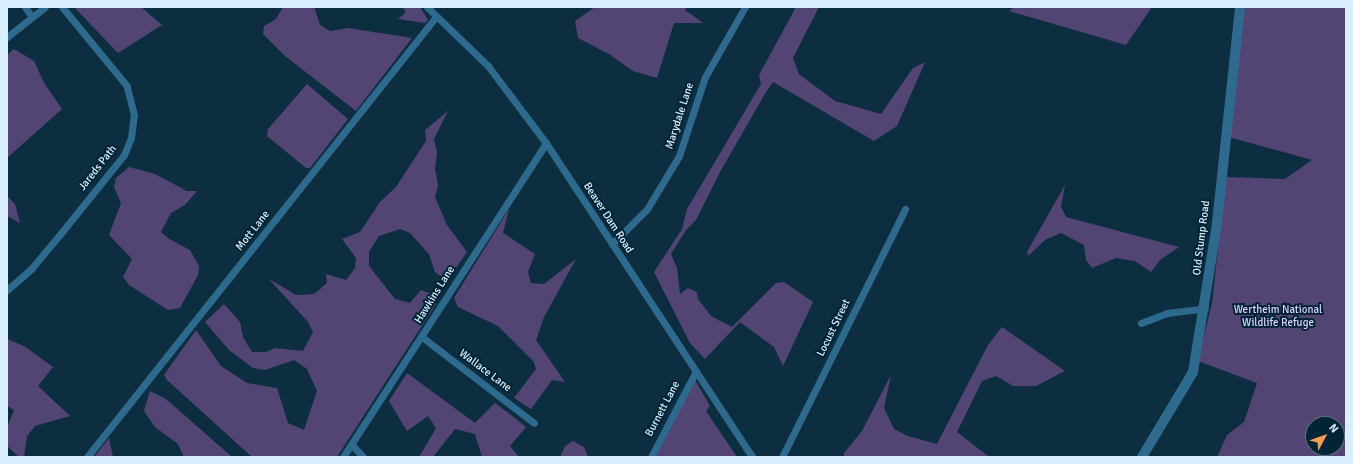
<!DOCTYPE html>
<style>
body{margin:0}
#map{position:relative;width:1353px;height:464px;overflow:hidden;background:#0d2e40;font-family:Signika,sans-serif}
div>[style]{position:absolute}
.green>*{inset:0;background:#534573}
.street>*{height:7px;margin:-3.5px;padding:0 3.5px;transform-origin:3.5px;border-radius:3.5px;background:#2e6a8d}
.secondary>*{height:10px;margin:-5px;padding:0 5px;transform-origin:5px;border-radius:5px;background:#2e6a8d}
span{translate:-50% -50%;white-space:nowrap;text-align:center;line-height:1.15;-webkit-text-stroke:4px #032435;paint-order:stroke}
.street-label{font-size:11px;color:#d7efff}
.park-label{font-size:11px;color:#ddd2fe}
.frame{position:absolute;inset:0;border:8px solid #d7efff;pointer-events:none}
.north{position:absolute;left:1305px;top:416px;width:40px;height:40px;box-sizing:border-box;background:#032435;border:1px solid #587586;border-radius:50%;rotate:49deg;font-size:11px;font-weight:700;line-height:16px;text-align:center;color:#d7efff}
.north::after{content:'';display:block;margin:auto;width:14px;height:18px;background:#fc9d53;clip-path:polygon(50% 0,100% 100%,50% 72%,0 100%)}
</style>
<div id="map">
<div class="green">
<div style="clip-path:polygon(74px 7px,141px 7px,162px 25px,118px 53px)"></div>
<div style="clip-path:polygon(283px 7px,314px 7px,320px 25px,330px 31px,348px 28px,412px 38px,356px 111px,285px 56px,263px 34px,264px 26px,276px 19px)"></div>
<div style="clip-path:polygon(402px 7px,420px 7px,428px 20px,425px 23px,398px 19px,406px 12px)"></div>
<div style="clip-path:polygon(595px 7px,687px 7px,685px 10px,703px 23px,674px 23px,657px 78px,633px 71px,609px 54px,578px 38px,575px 21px)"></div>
<div style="clip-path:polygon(796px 7px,819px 7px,793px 58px,799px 74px,835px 101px,881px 114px,913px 68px,925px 62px,897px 126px,874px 141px,773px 82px,766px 92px,720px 172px,696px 220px,686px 230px,671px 254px,677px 268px,680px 294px,688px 288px,697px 292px,698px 299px,711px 316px,732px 327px,776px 283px,784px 282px,813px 302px,783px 366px,774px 347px,740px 322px,705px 359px,690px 343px,654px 272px,682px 229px,687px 209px,761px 84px,759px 75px)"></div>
<div style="clip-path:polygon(1014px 7px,1152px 7px,1126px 45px,1009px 11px)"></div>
<div style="clip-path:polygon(evenodd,1240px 7px,1346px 7px,1346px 457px,1217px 457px,1227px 435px,1244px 422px,1257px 383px,1198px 361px,1212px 303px,1226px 177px,1285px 179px,1312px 160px,1229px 137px,1240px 7px,1313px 424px,1337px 424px,1337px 448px,1313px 448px,1313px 424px)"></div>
<div style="clip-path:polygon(14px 49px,34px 61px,44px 83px,62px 109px,7px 158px,7px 55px)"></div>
<div style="clip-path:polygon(307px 84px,348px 119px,310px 168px,306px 168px,267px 136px,268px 129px)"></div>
<div style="clip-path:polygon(448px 111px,434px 139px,437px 153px,435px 169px,438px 185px,435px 197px,447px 225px,467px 252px,447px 281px,435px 272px,429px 254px,410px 233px,400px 229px,379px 236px,369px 252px,369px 266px,395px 299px,410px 303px,421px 290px,429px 293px,436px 304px,337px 457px,252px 457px,167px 380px,164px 375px,196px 330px,221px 366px,247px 383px,277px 388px,288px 423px,304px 430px,317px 391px,307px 369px,294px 360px,265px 370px,253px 368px,229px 350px,205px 322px,224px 304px,240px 322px,243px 337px,252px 352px,266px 352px,275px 348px,303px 351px,313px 332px,308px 322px,269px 279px,296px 295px,314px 294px,327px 283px,326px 274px,346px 280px,355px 268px,356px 258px,342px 239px,360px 232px,380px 202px,396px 187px,426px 141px,425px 130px)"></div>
<div style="clip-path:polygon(129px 167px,155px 174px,187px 191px,197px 191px,185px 205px,171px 213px,161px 232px,169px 239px,190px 250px,199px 266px,198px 275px,180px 308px,168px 310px,129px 285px,123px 277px,132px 259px,109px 235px,121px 203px,114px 187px,116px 178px)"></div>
<div style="clip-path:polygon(1065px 185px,1061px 207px,1066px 217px,1179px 247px,1160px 260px,1151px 272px,1135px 261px,1116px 258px,1092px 268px,1086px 260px,1084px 245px,1061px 233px,1045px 240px,1028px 256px,1027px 252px)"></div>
<div style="clip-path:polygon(7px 196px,15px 204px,20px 223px,7px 216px)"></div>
<div style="clip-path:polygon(509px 209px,503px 233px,535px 254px,528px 272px,531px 283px,544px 284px,576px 259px,544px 317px,536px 340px,565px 382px,552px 380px,531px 409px,514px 398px,536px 369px,534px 362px,498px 326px,458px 307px,454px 298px)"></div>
<div style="clip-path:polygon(1002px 327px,1065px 371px,1036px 386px,1013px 386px,996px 376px,982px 381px,957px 432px,989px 457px,844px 457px,844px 453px,862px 431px,891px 375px,884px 408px,894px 429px,908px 436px,937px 444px,988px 345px)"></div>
<div style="clip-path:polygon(7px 339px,24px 346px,53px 367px,38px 386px,70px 416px,35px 426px,27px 436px,24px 457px,19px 457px,7px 446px,7px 427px,14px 410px,7px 406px)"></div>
<div style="clip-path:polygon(407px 373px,475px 423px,495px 403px,511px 415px,526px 427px,510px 446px,519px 457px,482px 457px,475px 434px,455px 429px,433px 457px,419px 457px,436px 428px,428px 416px,407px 431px,389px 401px)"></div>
<div style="clip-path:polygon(695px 380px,710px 406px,706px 411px,737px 457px,655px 457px)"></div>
<div style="clip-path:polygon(150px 391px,166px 399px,232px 457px,184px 457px,178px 444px,155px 427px,144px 411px)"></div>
<div style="clip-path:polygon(109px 438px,113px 457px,94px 457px)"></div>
<div style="clip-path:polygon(573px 441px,584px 447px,588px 457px,560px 457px,565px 446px)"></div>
</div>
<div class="street">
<div style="left:25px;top:7px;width:12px;rotate:55deg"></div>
<div style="left:427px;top:7px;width:85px;rotate:44deg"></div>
<div style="left:488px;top:66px;width:96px;rotate:53deg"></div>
<div style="left:546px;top:143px;width:376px;rotate:56.7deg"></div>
<div style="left:7px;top:37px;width:48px;rotate:-38.3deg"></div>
<div style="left:612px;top:244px;width:49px;rotate:-45deg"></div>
<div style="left:647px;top:209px;width:62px;rotate:-58.9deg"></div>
<div style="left:679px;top:156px;width:83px;rotate:-71.8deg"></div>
<div style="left:705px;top:77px;width:81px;rotate:-60.3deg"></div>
<div style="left:7px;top:290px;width:32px;rotate:-41deg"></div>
<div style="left:31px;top:269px;width:47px;rotate:-50.2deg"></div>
<div style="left:61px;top:233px;width:100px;rotate:-51.1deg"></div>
<div style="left:124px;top:155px;width:18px;rotate:-68deg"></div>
<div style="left:131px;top:138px;width:23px;rotate:-83deg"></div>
<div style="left:134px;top:115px;width:30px;rotate:-104deg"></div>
<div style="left:127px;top:86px;width:102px;rotate:-129.4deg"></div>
<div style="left:1141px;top:323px;width:28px;rotate:-21deg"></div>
<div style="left:1167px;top:313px;width:38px;rotate:-7deg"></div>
<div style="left:422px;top:337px;width:141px;rotate:37.5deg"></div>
<div style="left:352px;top:445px;width:16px;rotate:47deg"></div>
<div style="left:87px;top:457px;width:560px;rotate:-51.6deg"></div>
<div style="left:343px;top:457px;width:374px;rotate:-57.1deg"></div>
<div style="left:651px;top:457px;width:97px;rotate:-62.4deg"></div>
<div style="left:782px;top:457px;width:277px;rotate:-63.6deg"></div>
</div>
<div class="secondary">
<div style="left:1142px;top:457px;width:99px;rotate:-59deg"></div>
<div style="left:1193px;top:372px;width:151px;rotate:-80.8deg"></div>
<div style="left:1217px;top:223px;width:217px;rotate:-83.9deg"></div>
</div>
<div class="street-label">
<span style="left:680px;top:116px;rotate:-72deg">Marydale Lane</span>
<span style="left:98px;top:168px;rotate:-52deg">Jareds Path</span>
<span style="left:608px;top:218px;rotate:57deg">Beaver Dam Road</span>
<span style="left:253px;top:231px;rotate:-52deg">Mott Lane</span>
<span style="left:1202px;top:238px;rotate:-83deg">Old Stump Road</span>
<span style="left:435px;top:295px;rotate:-58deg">Hawkins Lane</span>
<span style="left:834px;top:328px;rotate:-64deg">Locust Street</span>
<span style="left:485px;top:371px;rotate:37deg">Wallace Lane</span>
<span style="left:663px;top:409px;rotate:-62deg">Burnett Lane</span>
</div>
<div class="park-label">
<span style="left:1278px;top:317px">Wertheim National<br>Wildlife Refuge</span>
</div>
<div class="frame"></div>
<div class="north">N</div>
</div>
